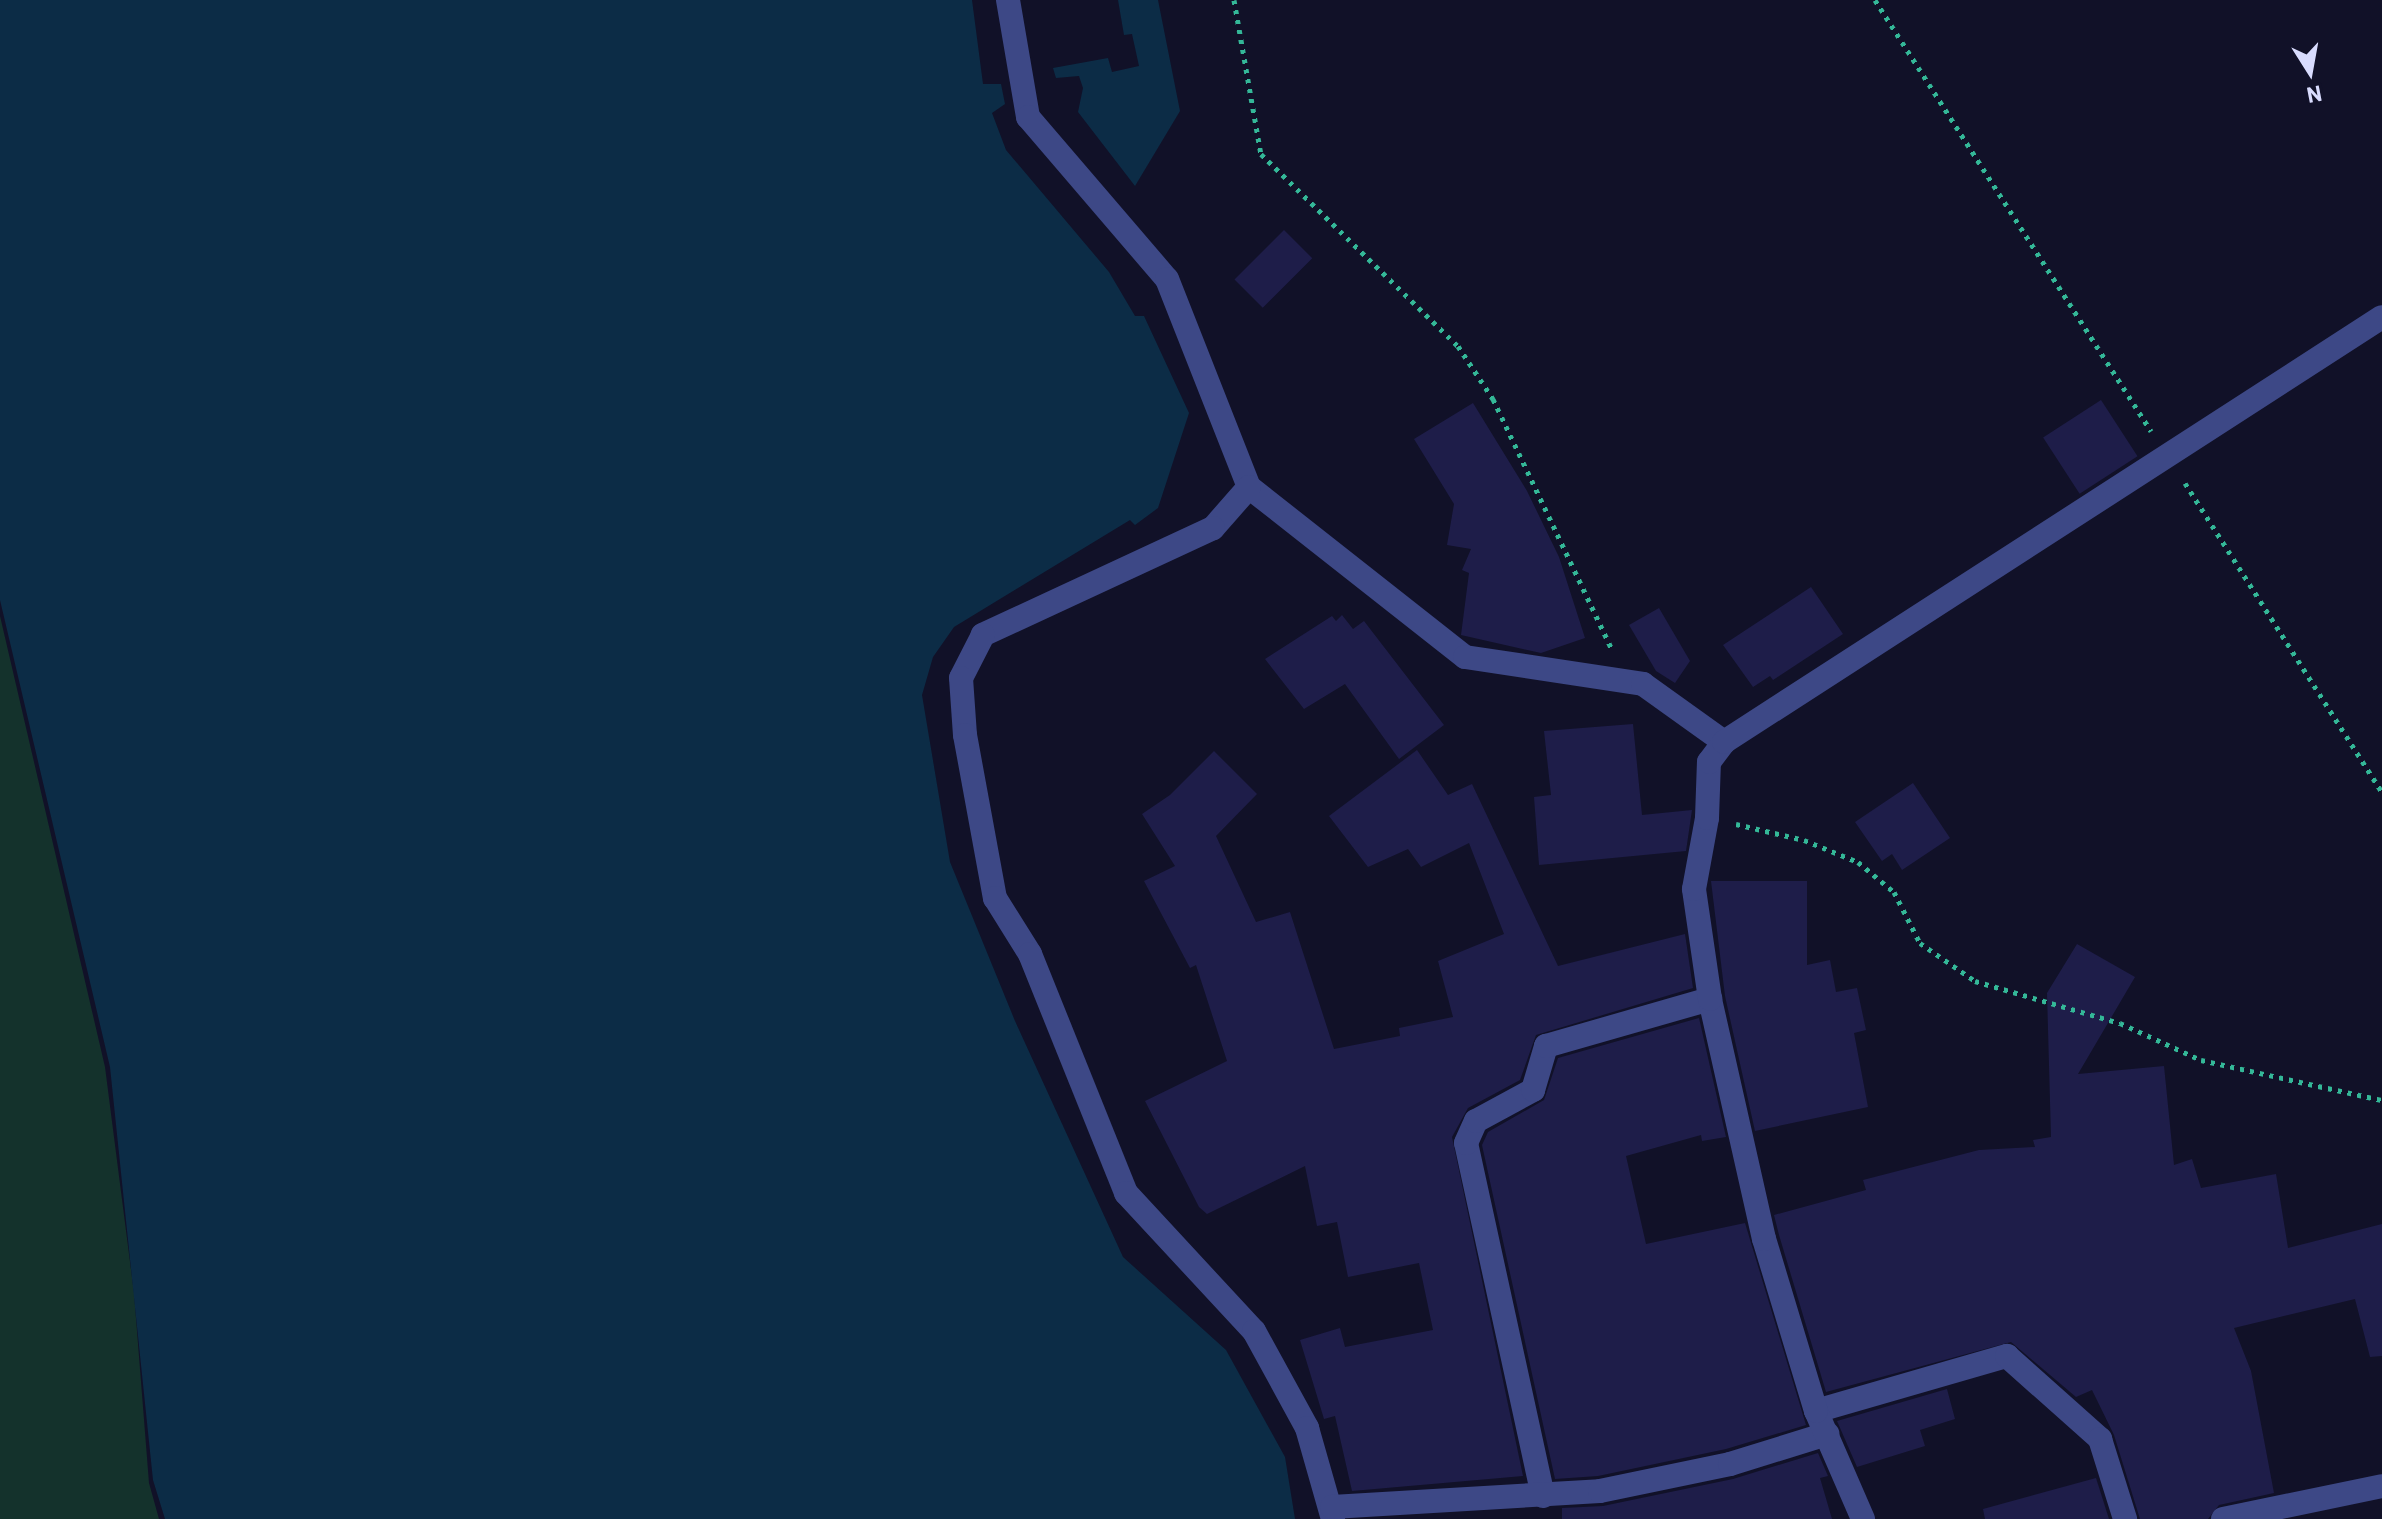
<!DOCTYPE html>
<style>
body{margin:0}
#map{position:relative;width:2382px;height:1519px;overflow:hidden;background:#111128;font-family:Barlow,sans-serif}
div>[style]{position:absolute}
.green>*{inset:0;background:#14322c}
.water>*{inset:0;background:#0c2c46}
.building>*{inset:0;background:#1e1d49;transform-origin:0 0}
.path>*{height:5px;margin-top:-2.5px;transform-origin:0;background:repeating-linear-gradient(90deg,#34b898 0 4px,transparent 0 10px)}
.minor>*{height:24px;margin:-12px;padding:0 12px;transform-origin:12px;border-radius:12px;background:#3d4886}
span{translate:-50% -50%;white-space:nowrap;text-align:center;line-height:1.15;-webkit-text-stroke:7px #111128;paint-order:stroke}
.north{position:absolute;left:2270px;top:32px;width:80px;height:80px;-webkit-text-stroke:6px #111128;paint-order:stroke;rotate:169deg;font-size:22px;font-weight:700;line-height:32px;text-align:center;color:#d9dcfe}
.north::after{content:'';display:block;margin:auto;width:28px;height:36px;background:#d9dcfe;clip-path:polygon(50% 0,100% 100%,50% 72%,0 100%)}
</style>
<div id="map">
<div class="green">
<div style="clip-path:polygon(0 616px,105px 1067px,134px 1293px,149px 1483px,159px 1519px,0 1519px)"></div>
</div>
<div class="water">
<div style="clip-path:polygon(0 0,972px 0,983px 84px,1001px 84px,1005px 104px,992px 113px,1006px 150px,1109px 272px,1135px 316px,1144px 316px,1189px 413px,1158px 508px,1135px 525px,1130px 520px,954px 627px,933px 657px,922px 695px,950px 862px,1015px 1021px,1123px 1257px,1226px 1350px,1285px 1457px,1295px 1519px,165px 1519px,153px 1480px,110px 1067px,0 600px)"></div>
<div style="clip-path:polygon(1118px 0,1158px 0,1180px 111px,1135px 186px,1078px 112px,1083px 88px,1079px 76px,1056px 78px,1053px 68px,1108px 58px,1112px 72px,1139px 66px,1132px 34px,1124px 35px)"></div>
</div>
<div class="building">
<div style="left:1284px;top:230px;width:40px;height:70px;rotate:45deg"></div>
<div style="left:2101px;top:400px;width:67px;height:69px;rotate:57deg"></div>
<div style="clip-path:polygon(1473px 403px,1527px 491px,1559px 557px,1585px 638px,1541px 653px,1461px 635px,1469px 573px,1462px 570px,1471px 549px,1447px 545px,1454px 504px,1414px 439px)"></div>
<div style="clip-path:polygon(1811px 587px,1843px 634px,1773px 680px,1770px 676px,1753px 687px,1723px 645px)"></div>
<div style="clip-path:polygon(1659px 608px,1690px 661px,1675px 683px,1656px 671px,1629px 625px)"></div>
<div style="clip-path:polygon(1342px 615px,1353px 629px,1364px 621px,1444px 725px,1399px 759px,1345px 684px,1304px 709px,1265px 659px,1332px 616px,1336px 621px)"></div>
<div style="clip-path:polygon(1633px 724px,1642px 815px,1692px 810px,1686px 851px,1539px 865px,1534px 797px,1551px 795px,1544px 731px)"></div>
<div style="clip-path:polygon(1417px 750px,1448px 795px,1472px 784px,1558px 966px,1685px 934px,1693px 988px,1536px 1035px,1520px 1080px,1468px 1108px,1452px 1137px,1523px 1476px,1352px 1491px,1335px 1416px,1324px 1419px,1300px 1340px,1340px 1328px,1345px 1347px,1433px 1330px,1419px 1263px,1348px 1277px,1337px 1222px,1317px 1226px,1305px 1166px,1207px 1214px,1199px 1207px,1145px 1101px,1227px 1061px,1196px 965px,1190px 968px,1144px 881px,1175px 866px,1142px 814px,1170px 795px,1214px 751px,1257px 794px,1216px 836px,1256px 922px,1290px 912px,1334px 1049px,1400px 1036px,1399px 1028px,1453px 1017px,1438px 961px,1504px 934px,1469px 843px,1421px 867px,1408px 849px,1368px 867px,1329px 816px)"></div>
<div style="clip-path:polygon(1913px 783px,1950px 838px,1902px 870px,1892px 854px,1882px 861px,1855px 822px)"></div>
<div style="clip-path:polygon(1711px 881px,1807px 881px,1807px 965px,1830px 960px,1836px 992px,1857px 988px,1866px 1030px,1854px 1033px,1868px 1107px,1755px 1131px,1725px 996px)"></div>
<div style="clip-path:polygon(2077px 944px,2135px 977px,2078px 1074px,2164px 1066px,2174px 1165px,2192px 1159px,2201px 1188px,2276px 1174px,2288px 1248px,2382px 1224px,2382px 1356px,2370px 1357px,2355px 1299px,2234px 1328px,2251px 1371px,2274px 1493px,2219px 1505px,2208px 1519px,2140px 1519px,2114px 1435px,2092px 1390px,2076px 1397px,2011px 1342px,1826px 1392px,1779px 1235px,1774px 1215px,1866px 1190px,1863px 1180px,1979px 1150px,2035px 1147px,2033px 1140px,2051px 1137px,2047px 993px)"></div>
<div style="clip-path:polygon(1699px 1018px,1726px 1137px,1702px 1141px,1701px 1135px,1626px 1156px,1646px 1244px,1745px 1223px,1806px 1425px,1726px 1449px,1598px 1476px,1555px 1479px,1482px 1145px,1488px 1132px,1544px 1100px,1558px 1058px)"></div>
<div style="clip-path:polygon(1947px 1389px,1955px 1419px,1920px 1430px,1925px 1446px,1857px 1467px,1837px 1421px)"></div>
<div style="clip-path:polygon(1818px 1453px,1828px 1476px,1820px 1478px,1832px 1519px,1562px 1519px,1562px 1508px,1603px 1506px,1733px 1479px)"></div>
<div style="clip-path:polygon(2096px 1478px,2109px 1519px,1985px 1519px,1983px 1509px)"></div>
</div>
<div class="path">
<div style="left:1234px;top:0;width:156px;rotate:80.1deg"></div>
<div style="left:1261px;top:154px;width:275px;rotate:44.3deg"></div>
<div style="left:1458px;top:346px;width:64px;rotate:56.6deg"></div>
<div style="left:1493px;top:399px;width:275px;rotate:64.6deg"></div>
<div style="left:1875px;top:0;width:512px;rotate:57.37deg"></div>
<div style="left:2185px;top:483px;width:366px;rotate:57.5deg"></div>
<div style="left:1736px;top:824px;width:70px;rotate:13.2deg"></div>
<div style="left:1804px;top:840px;width:58px;rotate:22.2deg"></div>
<div style="left:1858px;top:862px;width:47px;rotate:39.8deg"></div>
<div style="left:1894px;top:892px;width:57px;rotate:63deg"></div>
<div style="left:1920px;top:943px;width:67px;rotate:34.6deg"></div>
<div style="left:1975px;top:981px;width:151px;rotate:16.2deg"></div>
<div style="left:2120px;top:1023px;width:89px;rotate:24.6deg"></div>
<div style="left:2201px;top:1060px;width:185px;rotate:12.5deg"></div>
</div>
<div class="minor">
<div style="left:1008px;top:0;width:119px;rotate:80.3deg"></div>
<div style="left:1028px;top:117px;width:213px;rotate:49.4deg"></div>
<div style="left:1167px;top:279px;width:224px;rotate:68.5deg"></div>
<div style="left:1249px;top:487px;width:275px;rotate:38.2deg"></div>
<div style="left:1465px;top:657px;width:180px;rotate:8.6deg"></div>
<div style="left:1643px;top:684px;width:100px;rotate:35.6deg"></div>
<div style="left:1249px;top:487px;width:55px;rotate:131.3deg"></div>
<div style="left:1213px;top:528px;width:254px;rotate:155.1deg"></div>
<div style="left:983px;top:635px;width:48px;rotate:117.1deg"></div>
<div style="left:961px;top:678px;width:57px;rotate:86deg"></div>
<div style="left:965px;top:735px;width:166px;rotate:79.6deg"></div>
<div style="left:995px;top:898px;width:66px;rotate:58deg"></div>
<div style="left:1030px;top:954px;width:258px;rotate:68.1deg"></div>
<div style="left:1126px;top:1193px;width:188px;rotate:47.2deg"></div>
<div style="left:1254px;top:1331px;width:111px;rotate:61.3deg"></div>
<div style="left:1307px;top:1428px;width:95px;rotate:74.1deg"></div>
<div style="left:1816px;top:1411px;width:199px;rotate:-16.1deg"></div>
<div style="left:2007px;top:1356px;width:125px;rotate:41.7deg"></div>
<div style="left:2100px;top:1439px;width:84px;rotate:72.6deg"></div>
<div style="left:1543px;top:1496px;width:361px;rotate:-102.3deg"></div>
<div style="left:1466px;top:1143px;width:24px;rotate:-66deg"></div>
<div style="left:1476px;top:1121px;width:65px;rotate:-28.5deg"></div>
<div style="left:1533px;top:1090px;width:46px;rotate:-73.5deg"></div>
<div style="left:1546px;top:1046px;width:171px;rotate:-16deg"></div>
<div style="left:1332px;top:1507px;width:268px;rotate:-3.4deg"></div>
<div style="left:1600px;top:1491px;width:133px;rotate:-11.7deg"></div>
<div style="left:1730px;top:1464px;width:102px;rotate:-17.2deg"></div>
<div style="left:1863px;top:1519px;width:118px;rotate:-113.5deg"></div>
<div style="left:1816px;top:1411px;width:180px;rotate:-106.8deg"></div>
<div style="left:1764px;top:1239px;width:246px;rotate:-102.7deg"></div>
<div style="left:1710px;top:999px;width:111px;rotate:-98.3deg"></div>
<div style="left:1694px;top:889px;width:72px;rotate:-79.6deg"></div>
<div style="left:1707px;top:818px;width:56px;rotate:-88deg"></div>
<div style="left:1709px;top:762px;width:25px;rotate:-53deg"></div>
<div style="left:1724px;top:742px;width:783px;rotate:-32.86deg"></div>
<div style="left:2223px;top:1519px;width:162px;rotate:-11.7deg"></div>
</div>
<div class="north">N</div>
</div>
